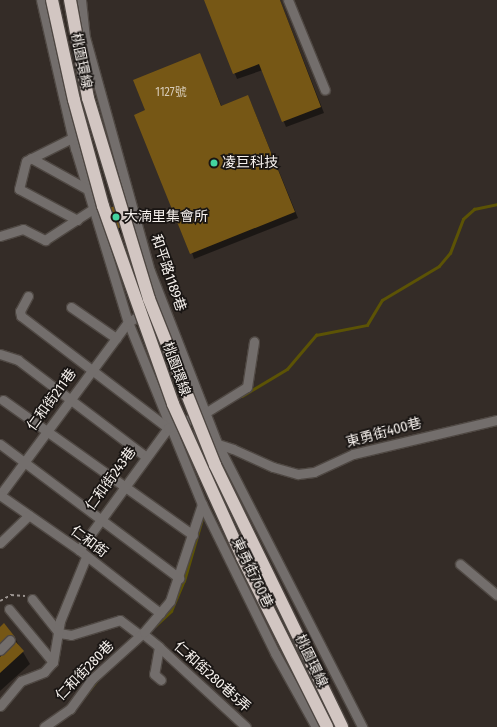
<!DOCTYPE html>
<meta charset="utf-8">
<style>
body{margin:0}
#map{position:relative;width:497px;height:727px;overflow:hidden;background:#342c27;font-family:"Fira Sans Condensed","Noto Sans TC",sans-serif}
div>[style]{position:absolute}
.shadow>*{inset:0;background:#0007}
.stream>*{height:2.5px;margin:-1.25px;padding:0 1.25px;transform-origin:1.25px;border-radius:1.25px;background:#5c5305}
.building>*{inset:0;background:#765715;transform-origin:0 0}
.path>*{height:1.5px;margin-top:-0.75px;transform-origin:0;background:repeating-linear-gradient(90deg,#9d9692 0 3px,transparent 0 6px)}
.roads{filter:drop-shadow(1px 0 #4f4843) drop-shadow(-1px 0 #4f4843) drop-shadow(0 1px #4f4843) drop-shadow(0 -1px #4f4843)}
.minor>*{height:9px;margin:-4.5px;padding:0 4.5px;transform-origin:4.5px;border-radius:4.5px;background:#736e6c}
.bridges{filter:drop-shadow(1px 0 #4f4843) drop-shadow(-1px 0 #4f4843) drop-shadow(0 1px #4f4843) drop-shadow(0 -1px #4f4843)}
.highway-bridge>*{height:12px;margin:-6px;padding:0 6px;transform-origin:6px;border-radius:6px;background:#d2c6c2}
.dots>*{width:11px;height:11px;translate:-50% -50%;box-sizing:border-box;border:2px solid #191513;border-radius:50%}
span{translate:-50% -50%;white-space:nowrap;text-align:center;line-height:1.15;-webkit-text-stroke:3.5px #191513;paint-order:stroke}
.number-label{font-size:12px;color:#d7cbb8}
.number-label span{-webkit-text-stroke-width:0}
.street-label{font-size:14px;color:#f7f2ee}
.poi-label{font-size:14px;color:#f7f2ee}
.left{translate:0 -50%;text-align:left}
</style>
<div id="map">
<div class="shadow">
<div style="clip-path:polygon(206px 0,280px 0,324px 113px,286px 127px,263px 70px,237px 79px)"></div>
<div style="clip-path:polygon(199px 54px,222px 107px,251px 103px,298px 218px,194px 259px,147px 111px)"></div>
<div style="clip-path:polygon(125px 204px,135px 231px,110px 237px)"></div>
<div style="clip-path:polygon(0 628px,14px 637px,30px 664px,0 691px)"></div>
</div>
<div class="stream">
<div style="left:242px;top:396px;width:52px;rotate:-31deg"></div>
<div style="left:287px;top:369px;width:45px;rotate:-49.5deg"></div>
<div style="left:316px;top:335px;width:52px;rotate:-11.1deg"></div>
<div style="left:367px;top:325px;width:29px;rotate:-59deg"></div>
<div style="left:382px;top:300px;width:66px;rotate:-30.8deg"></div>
<div style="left:439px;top:266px;width:17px;rotate:-50deg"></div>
<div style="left:450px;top:253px;width:36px;rotate:-69deg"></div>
<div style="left:463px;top:219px;width:15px;rotate:-42deg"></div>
<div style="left:474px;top:209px;width:24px;rotate:-12deg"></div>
<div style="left:155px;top:626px;width:22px;rotate:-43deg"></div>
<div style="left:171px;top:611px;width:33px;rotate:-67deg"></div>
<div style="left:184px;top:581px;width:65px;rotate:-73.8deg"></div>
<div style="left:76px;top:707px;width:34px;rotate:-52deg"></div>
</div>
<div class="building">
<div style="clip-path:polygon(204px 0,280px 0,321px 107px,282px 122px,259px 64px,233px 74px)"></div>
<div style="clip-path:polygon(200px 53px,221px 106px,248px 95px,295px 212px,190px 254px,134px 115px,145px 110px,133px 80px)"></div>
<div style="left:126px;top:203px;width:22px;height:27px;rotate:74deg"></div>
<div style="clip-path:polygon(4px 623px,15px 637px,0 649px,0 627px)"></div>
<div style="clip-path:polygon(16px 642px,24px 651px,0 673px,0 657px)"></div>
</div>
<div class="path">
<div style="left:0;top:601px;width:13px;rotate:-29deg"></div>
<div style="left:11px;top:595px;width:14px;rotate:4deg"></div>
</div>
<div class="roads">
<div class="minor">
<div style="left:41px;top:0;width:152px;rotate:77.1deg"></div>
<div style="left:75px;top:148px;width:182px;rotate:73.1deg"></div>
<div style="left:128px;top:322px;width:196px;rotate:67.9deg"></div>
<div style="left:202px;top:504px;width:166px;rotate:63.9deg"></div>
<div style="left:275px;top:653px;width:85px;rotate:61deg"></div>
<div style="left:81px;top:0;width:37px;rotate:84deg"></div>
<div style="left:85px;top:37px;width:243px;rotate:74.5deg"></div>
<div style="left:150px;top:271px;width:187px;rotate:68.7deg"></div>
<div style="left:218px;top:445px;width:317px;rotate:62.9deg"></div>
<div style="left:288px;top:0;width:97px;rotate:67.7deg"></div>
<div style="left:72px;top:138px;width:51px;rotate:153.4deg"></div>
<div style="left:26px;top:161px;width:29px;rotate:104deg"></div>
<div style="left:19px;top:189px;width:66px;rotate:28.1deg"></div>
<div style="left:31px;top:158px;width:64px;rotate:29deg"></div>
<div style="left:0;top:236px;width:24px;rotate:-17deg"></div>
<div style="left:23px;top:229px;width:25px;rotate:27deg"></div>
<div style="left:45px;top:240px;width:57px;rotate:-32.9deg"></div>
<div style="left:28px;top:296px;width:17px;rotate:118deg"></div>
<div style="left:20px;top:311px;width:5px;rotate:79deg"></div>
<div style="left:21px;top:316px;width:185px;rotate:37.3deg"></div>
<div style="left:168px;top:428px;width:68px;rotate:17.9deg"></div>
<div style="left:233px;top:449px;width:44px;rotate:24.2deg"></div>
<div style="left:273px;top:467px;width:26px;rotate:16deg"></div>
<div style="left:298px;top:474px;width:16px;rotate:-7deg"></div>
<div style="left:314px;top:472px;width:43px;rotate:-24.8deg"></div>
<div style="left:353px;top:454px;width:148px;rotate:-13.3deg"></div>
<div style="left:71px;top:307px;width:55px;rotate:34.6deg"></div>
<div style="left:0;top:354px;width:19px;rotate:18deg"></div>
<div style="left:18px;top:360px;width:159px;rotate:37.1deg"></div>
<div style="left:3px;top:400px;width:233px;rotate:35.4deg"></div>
<div style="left:0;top:444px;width:224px;rotate:36.8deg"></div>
<div style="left:0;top:495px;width:215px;rotate:-53.5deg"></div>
<div style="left:128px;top:322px;width:34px;rotate:-28deg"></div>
<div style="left:0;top:495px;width:96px;rotate:34.8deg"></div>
<div style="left:79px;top:550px;width:103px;rotate:37.9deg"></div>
<div style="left:0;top:543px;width:40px;rotate:-44deg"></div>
<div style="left:79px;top:550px;width:151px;rotate:-53.9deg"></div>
<div style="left:168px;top:428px;width:40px;rotate:-22deg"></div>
<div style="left:205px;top:413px;width:49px;rotate:-31.8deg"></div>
<div style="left:247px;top:387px;width:46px;rotate:-81.2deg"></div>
<div style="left:460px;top:564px;width:48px;rotate:40deg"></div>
<div style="left:32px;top:599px;width:43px;rotate:51.5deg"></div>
<div style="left:59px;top:633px;width:12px;rotate:9deg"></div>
<div style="left:71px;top:635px;width:51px;rotate:-17deg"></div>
<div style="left:120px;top:620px;width:25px;rotate:37deg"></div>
<div style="left:9px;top:609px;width:69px;rotate:50.3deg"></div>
<div style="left:142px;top:633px;width:22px;rotate:39deg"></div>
<div style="left:159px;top:647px;width:27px;rotate:100deg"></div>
<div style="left:154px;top:674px;width:9px;rotate:41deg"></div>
<div style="left:159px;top:647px;width:118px;rotate:42.6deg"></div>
<div style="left:0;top:650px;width:14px;rotate:-45deg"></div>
<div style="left:0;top:706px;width:33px;rotate:-50deg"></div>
<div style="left:21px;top:681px;width:25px;rotate:-21deg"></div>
<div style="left:44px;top:672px;width:13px;rotate:-48deg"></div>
<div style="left:53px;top:662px;width:42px;rotate:-80.3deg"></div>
<div style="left:60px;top:621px;width:69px;rotate:-67.9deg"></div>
<div style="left:44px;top:727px;width:32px;rotate:-35deg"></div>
<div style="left:70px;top:709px;width:37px;rotate:-54deg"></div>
<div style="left:92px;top:679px;width:70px;rotate:-42.1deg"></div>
<div style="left:144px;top:632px;width:40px;rotate:-50deg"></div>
<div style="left:170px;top:601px;width:102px;rotate:-71.7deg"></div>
</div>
</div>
<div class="bridges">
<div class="highway-bridge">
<div style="left:52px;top:0;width:102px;rotate:77.6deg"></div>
<div style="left:74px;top:100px;width:110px;rotate:74.7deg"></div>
<div style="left:103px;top:206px;width:210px;rotate:70.5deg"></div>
<div style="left:173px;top:404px;width:168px;rotate:65.7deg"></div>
<div style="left:242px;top:557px;width:190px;rotate:63.4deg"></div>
<div style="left:70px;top:0;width:100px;rotate:79.6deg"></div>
<div style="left:88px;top:98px;width:210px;rotate:73.1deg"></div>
<div style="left:149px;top:299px;width:179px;rotate:68.3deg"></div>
<div style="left:215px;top:465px;width:291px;rotate:64.1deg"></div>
</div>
</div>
<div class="dots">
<div style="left:214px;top:163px;background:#44d4a0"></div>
<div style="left:116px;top:217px;background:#44d4a0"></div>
</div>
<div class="number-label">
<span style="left:171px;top:93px">1127號</span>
</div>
<div class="street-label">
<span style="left:81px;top:61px;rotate:78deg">桃園環線</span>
<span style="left:168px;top:273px;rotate:71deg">和平路1189巷</span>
<span style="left:176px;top:369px;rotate:70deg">桃園環線</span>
<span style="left:52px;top:400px;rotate:-54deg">仁和街211巷</span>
<span style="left:384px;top:433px;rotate:-15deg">東勇街400巷</span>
<span style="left:111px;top:479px;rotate:-54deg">仁和街243巷</span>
<span style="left:89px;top:542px;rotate:37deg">仁和街</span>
<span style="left:252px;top:573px;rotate:64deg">東勇街760巷</span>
<span style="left:311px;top:661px;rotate:64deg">桃園環線</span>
<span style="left:85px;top:671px;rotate:-46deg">仁和街280巷</span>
<span style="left:212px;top:677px;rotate:42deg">仁和街280巷5弄</span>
</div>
<div class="poi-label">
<span class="left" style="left:222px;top:163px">凌巨科技</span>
<span class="left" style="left:124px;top:217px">大湳里集會所</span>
</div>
</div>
